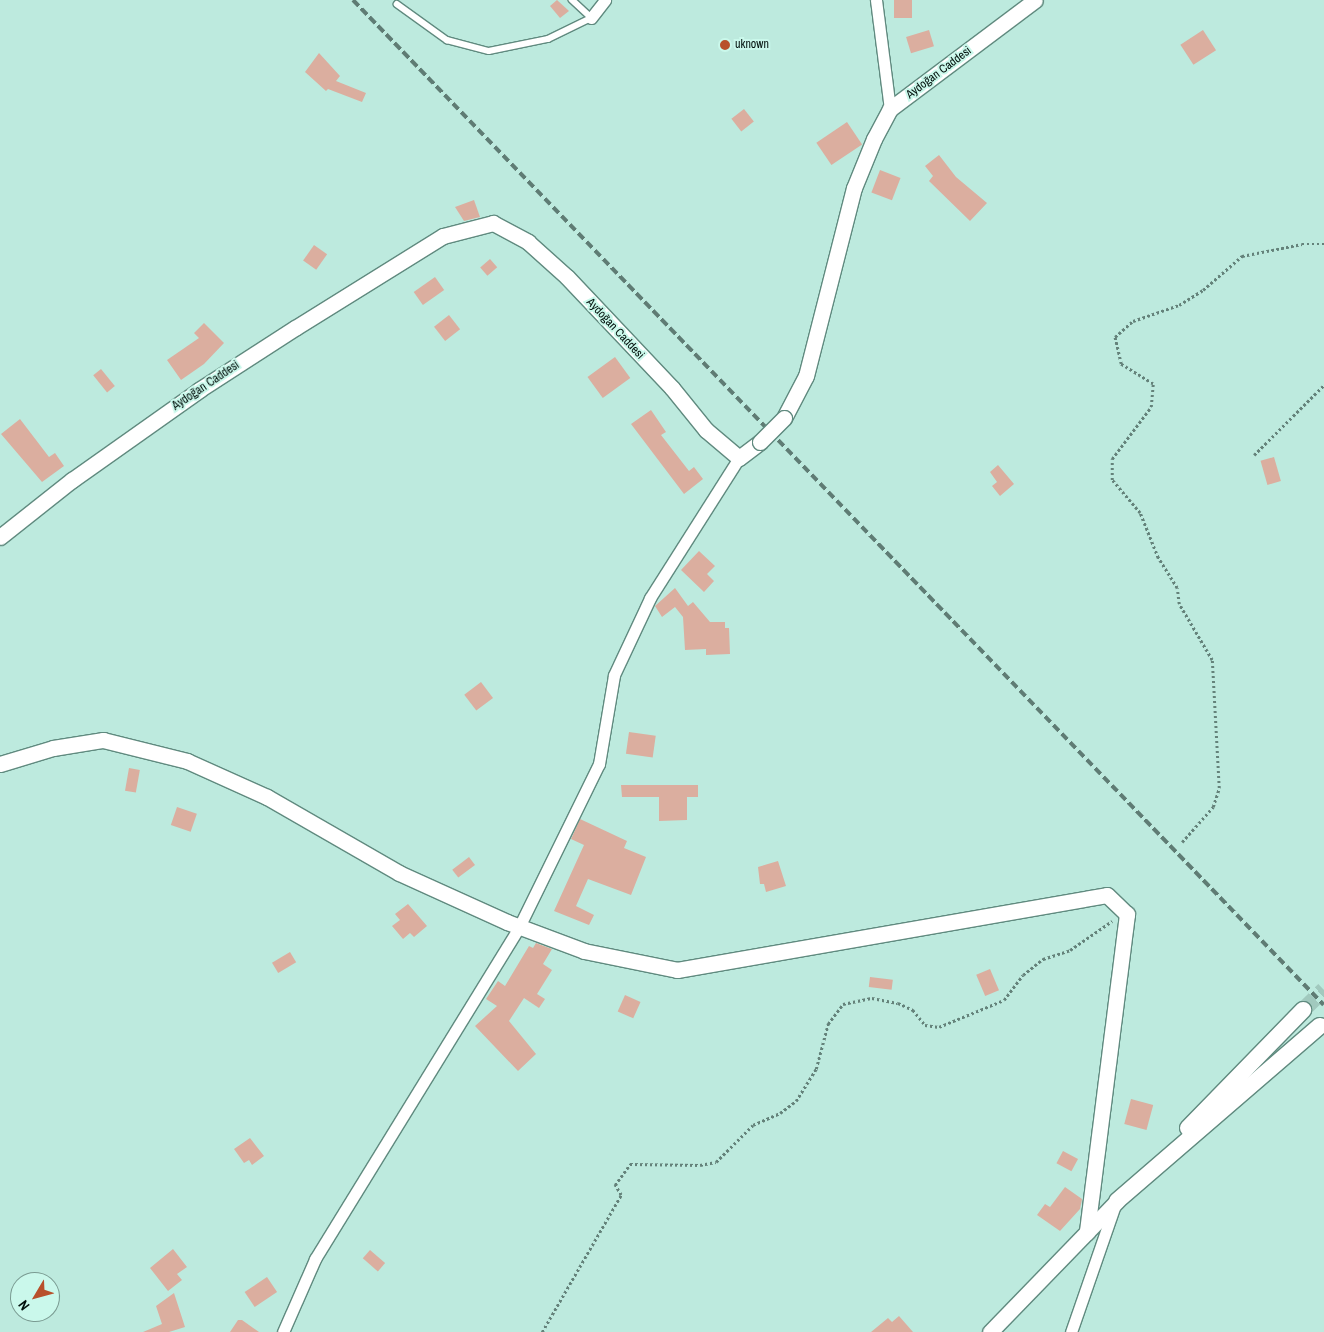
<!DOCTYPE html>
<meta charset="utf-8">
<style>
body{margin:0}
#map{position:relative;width:1324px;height:1332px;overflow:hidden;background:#bdeade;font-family:"Archivo Narrow",sans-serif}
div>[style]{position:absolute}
.building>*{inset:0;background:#dbae9f;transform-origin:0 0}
.secondary-tunnel>*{height:16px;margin-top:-8px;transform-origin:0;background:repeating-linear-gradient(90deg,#a1c9be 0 16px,transparent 0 24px)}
.path>*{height:2.5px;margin-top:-1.25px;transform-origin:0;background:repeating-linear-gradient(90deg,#64827a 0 2.5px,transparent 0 5px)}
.roads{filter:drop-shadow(1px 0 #608a7f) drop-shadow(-1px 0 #608a7f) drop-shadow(0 1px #608a7f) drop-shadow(0 -1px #608a7f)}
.service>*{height:5.5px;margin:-2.75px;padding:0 2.75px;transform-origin:2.75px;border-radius:2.75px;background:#fff}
.minor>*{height:11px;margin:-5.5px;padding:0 5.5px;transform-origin:5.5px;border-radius:5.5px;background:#fff}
.tertiary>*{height:15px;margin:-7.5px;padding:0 7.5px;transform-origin:7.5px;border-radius:7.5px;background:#fff}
.secondary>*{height:16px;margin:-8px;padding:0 8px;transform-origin:8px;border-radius:8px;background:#fff}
.rail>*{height:4px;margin-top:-2px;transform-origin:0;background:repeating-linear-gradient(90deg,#5f7c74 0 8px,transparent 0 12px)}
.bridges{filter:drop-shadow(1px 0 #608a7f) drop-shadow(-1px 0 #608a7f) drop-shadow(0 1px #608a7f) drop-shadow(0 -1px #608a7f)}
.tertiary-bridge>*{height:15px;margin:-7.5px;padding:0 7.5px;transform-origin:7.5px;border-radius:7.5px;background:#fff}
.dots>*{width:14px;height:14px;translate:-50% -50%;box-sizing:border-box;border:2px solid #caf8eb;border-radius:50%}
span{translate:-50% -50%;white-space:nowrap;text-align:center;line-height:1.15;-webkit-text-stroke:4px #caf8eb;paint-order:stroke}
.poi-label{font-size:12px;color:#02100c}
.left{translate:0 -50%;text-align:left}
.street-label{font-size:12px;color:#02100c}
.north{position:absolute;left:10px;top:1272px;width:50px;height:50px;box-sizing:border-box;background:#caf8eb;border:1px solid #7a9b92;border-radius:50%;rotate:233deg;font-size:14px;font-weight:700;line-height:20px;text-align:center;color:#02100c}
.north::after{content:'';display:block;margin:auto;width:18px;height:22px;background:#b8502b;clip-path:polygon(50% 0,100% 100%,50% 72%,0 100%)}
</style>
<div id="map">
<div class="building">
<div style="clip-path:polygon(557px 0,569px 11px,560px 18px,550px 6px)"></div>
<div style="left:894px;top:0;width:18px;height:18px"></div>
<div style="left:929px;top:30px;width:17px;height:24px;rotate:73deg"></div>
<div style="left:1203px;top:30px;width:24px;height:27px;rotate:57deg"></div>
<div style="clip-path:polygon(319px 53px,340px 76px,336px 81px,366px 93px,362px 102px,328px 89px,326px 91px,305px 72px)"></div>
<div style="left:744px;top:109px;width:16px;height:16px;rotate:52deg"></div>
<div style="left:847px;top:122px;width:27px;height:37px;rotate:56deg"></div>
<div style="clip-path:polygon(939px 155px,956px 177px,987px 203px,970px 221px,929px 181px,933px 176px,925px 166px)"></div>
<div style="left:880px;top:170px;width:22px;height:24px;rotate:21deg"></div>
<div style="clip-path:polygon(474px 200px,480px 217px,464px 221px,455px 207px)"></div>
<div style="left:314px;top:245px;width:16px;height:19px;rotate:35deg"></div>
<div style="left:490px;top:259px;width:11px;height:13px;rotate:49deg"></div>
<div style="left:435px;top:277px;width:16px;height:26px;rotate:55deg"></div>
<div style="left:449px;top:315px;width:18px;height:19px;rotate:52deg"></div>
<div style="clip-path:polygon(204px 323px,224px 343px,204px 364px,181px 380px,167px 360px,199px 338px,194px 333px)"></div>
<div style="left:615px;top:357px;width:26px;height:34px;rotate:54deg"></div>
<div style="left:101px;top:369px;width:22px;height:10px;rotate:51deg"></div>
<div style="clip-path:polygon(651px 410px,666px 432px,661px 435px,689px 471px,694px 467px,703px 479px,684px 494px,631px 424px)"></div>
<div style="clip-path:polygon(20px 419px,49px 457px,55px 453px,64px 466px,42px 482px,1px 434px)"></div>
<div style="left:1274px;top:457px;width:25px;height:14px;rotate:74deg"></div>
<div style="clip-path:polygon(998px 465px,1014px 484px,1000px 496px,992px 486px,997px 482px,990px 472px)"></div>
<div style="clip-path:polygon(699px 551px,715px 566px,707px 574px,714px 581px,704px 592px,681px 570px)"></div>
<div style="clip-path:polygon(675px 588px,688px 606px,693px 602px,710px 622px,725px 622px,725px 628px,729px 628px,730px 654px,706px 655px,706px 649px,685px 650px,683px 617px,675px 607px,662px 617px,655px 606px)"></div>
<div style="left:481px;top:682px;width:20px;height:21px;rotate:53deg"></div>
<div style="left:629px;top:732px;width:27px;height:22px;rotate:8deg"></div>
<div style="left:129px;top:768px;width:11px;height:23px;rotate:10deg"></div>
<div style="clip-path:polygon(621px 785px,698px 785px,698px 797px,687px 797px,687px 820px,659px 821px,659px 797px,622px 797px)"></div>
<div style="left:177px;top:807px;width:21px;height:19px;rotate:19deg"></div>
<div style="clip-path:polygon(580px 819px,627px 841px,624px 848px,646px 857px,631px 895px,588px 879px,576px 906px,594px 915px,589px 925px,554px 911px,584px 845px,571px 839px)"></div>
<div style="left:469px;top:857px;width:10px;height:21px;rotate:53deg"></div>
<div style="clip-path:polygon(778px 861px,786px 886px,766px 892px,764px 884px,760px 884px,758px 867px)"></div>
<div style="clip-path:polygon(408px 904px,427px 926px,414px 937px,410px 933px,403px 939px,392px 926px,400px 920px,395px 914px)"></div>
<div style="clip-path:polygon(536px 943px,552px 949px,543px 964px,552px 970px,537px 994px,545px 999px,539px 1008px,524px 998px,509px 1021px,536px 1054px,518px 1071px,475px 1026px,497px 1006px,486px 999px,498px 981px,505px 986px,529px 946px,533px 948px)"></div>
<div style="left:290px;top:952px;width:12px;height:21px;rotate:59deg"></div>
<div style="left:990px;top:969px;width:23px;height:15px;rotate:67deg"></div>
<div style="left:870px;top:977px;width:23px;height:10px;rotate:7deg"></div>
<div style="left:625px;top:995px;width:17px;height:18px;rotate:24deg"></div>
<div style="left:1131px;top:1099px;width:23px;height:26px;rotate:15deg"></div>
<div style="clip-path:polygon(250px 1138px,264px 1156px,252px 1165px,249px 1160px,244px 1163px,234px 1149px)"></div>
<div style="left:1063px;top:1151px;width:17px;height:14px;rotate:28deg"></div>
<div style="clip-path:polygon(1065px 1187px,1082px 1199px,1080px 1209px,1060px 1231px,1037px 1215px,1045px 1204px,1050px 1207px)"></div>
<div style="clip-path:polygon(173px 1249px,187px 1267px,177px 1274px,182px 1280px,168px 1291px,150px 1268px)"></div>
<div style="left:370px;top:1250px;width:20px;height:11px;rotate:41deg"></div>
<div style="left:267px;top:1277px;width:18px;height:27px;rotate:56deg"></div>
<div style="clip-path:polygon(174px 1293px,185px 1327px,169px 1332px,143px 1332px,162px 1324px,156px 1306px)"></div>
<div style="clip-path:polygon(899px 1316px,913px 1332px,871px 1332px,888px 1318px,892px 1322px)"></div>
<div style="clip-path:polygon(238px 1320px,242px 1320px,259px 1332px,230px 1332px)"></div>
</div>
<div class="secondary-tunnel">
<div style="left:1303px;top:1010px;width:29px;rotate:-44deg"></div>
</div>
<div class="path">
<div style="left:1254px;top:455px;width:99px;rotate:-45deg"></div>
<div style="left:1182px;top:842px;width:47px;rotate:-48.5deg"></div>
<div style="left:1213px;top:807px;width:20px;rotate:-72deg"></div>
<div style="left:1219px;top:788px;width:128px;rotate:-93.1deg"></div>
<div style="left:1212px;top:660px;width:65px;rotate:-120.5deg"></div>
<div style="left:1179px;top:604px;width:16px;rotate:-97deg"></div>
<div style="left:1177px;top:588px;width:36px;rotate:-122deg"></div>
<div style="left:1158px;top:558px;width:48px;rotate:-111.8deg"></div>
<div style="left:1140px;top:513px;width:43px;rotate:-130.3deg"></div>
<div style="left:1112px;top:480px;width:21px;rotate:-90deg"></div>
<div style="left:1112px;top:459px;width:65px;rotate:-53.1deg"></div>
<div style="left:1151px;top:407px;width:23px;rotate:-85deg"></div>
<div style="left:1153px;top:384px;width:38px;rotate:-148deg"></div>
<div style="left:1121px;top:364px;width:28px;rotate:-103deg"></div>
<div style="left:1115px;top:337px;width:24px;rotate:-42deg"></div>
<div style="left:1133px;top:321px;width:49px;rotate:-19.2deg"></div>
<div style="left:1179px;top:305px;width:28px;rotate:-32deg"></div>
<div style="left:1203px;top:290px;width:52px;rotate:-41.1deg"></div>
<div style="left:1242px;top:256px;width:61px;rotate:-11.3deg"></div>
<div style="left:1302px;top:244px;width:22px"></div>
<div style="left:542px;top:1332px;width:158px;rotate:-60deg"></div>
<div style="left:621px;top:1195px;width:12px;rotate:-121deg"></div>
<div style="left:615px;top:1185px;width:26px;rotate:-54deg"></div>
<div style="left:630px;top:1164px;width:70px;rotate:0.8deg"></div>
<div style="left:700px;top:1165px;width:16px;rotate:-11deg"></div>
<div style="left:716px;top:1162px;width:52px;rotate:-45deg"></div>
<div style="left:753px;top:1125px;width:30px;rotate:-24deg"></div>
<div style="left:780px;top:1113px;width:20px;rotate:-37deg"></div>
<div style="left:796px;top:1101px;width:38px;rotate:-58deg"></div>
<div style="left:816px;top:1069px;width:47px;rotate:-75.1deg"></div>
<div style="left:828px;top:1024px;width:25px;rotate:-53deg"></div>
<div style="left:843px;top:1004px;width:30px;rotate:-12deg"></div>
<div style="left:872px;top:998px;width:26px;rotate:11deg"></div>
<div style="left:898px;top:1003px;width:17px;rotate:25deg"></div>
<div style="left:913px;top:1010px;width:19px;rotate:51deg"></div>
<div style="left:925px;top:1025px;width:14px;rotate:8deg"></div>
<div style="left:939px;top:1027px;width:70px;rotate:-22.6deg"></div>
<div style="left:1004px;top:1000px;width:31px;rotate:-53deg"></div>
<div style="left:1023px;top:975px;width:26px;rotate:-39deg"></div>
<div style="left:1043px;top:959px;width:28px;rotate:-18deg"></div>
<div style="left:1070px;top:950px;width:51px;rotate:-34.6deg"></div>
</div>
<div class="roads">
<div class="service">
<div style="left:397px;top:4px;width:62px;rotate:35.8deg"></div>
<div style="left:447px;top:40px;width:43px;rotate:14.7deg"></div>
<div style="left:489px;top:51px;width:60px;rotate:-11.5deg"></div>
<div style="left:548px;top:39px;width:48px;rotate:-26deg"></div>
<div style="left:591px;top:18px;width:26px;rotate:-137deg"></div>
</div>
<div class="minor">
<div style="left:876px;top:0;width:110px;rotate:82.7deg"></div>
<div style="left:591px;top:18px;width:23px;rotate:-52deg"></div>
<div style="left:283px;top:1332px;width:80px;rotate:-66.3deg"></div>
<div style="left:315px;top:1259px;width:390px;rotate:-58.4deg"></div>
<div style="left:519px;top:927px;width:182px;rotate:-63.9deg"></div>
<div style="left:599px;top:764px;width:90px;rotate:-80.4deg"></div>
<div style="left:614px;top:675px;width:85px;rotate:-64.9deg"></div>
<div style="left:650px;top:598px;width:166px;rotate:-57.6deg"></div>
<div style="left:1071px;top:1332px;width:134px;rotate:-70.9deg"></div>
</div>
<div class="tertiary">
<div style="left:784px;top:418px;width:47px;rotate:-62.4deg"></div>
<div style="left:806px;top:376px;width:194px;rotate:-75.7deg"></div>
<div style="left:854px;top:188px;width:53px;rotate:-67.8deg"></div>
<div style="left:874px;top:139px;width:34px;rotate:-62deg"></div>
<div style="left:890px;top:109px;width:181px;rotate:-36.9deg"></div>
<div style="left:0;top:537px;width:92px;rotate:-38.4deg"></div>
<div style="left:72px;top:480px;width:156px;rotate:-35.3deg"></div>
<div style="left:199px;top:390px;width:114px;rotate:-32.9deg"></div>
<div style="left:295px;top:328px;width:174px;rotate:-31.9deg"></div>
<div style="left:443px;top:236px;width:52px;rotate:-14.6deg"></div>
<div style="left:493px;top:223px;width:40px;rotate:28deg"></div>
<div style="left:528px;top:242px;width:52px;rotate:41.9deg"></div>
<div style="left:567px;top:277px;width:153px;rotate:46.6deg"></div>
<div style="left:672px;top:388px;width:54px;rotate:51deg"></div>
<div style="left:706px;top:430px;width:43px;rotate:40.3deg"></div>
<div style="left:739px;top:458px;width:26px;rotate:-37deg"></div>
<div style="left:0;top:764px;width:55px;rotate:-16.8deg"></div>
<div style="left:53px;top:748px;width:51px;rotate:-9.1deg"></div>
<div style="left:103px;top:740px;width:87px;rotate:14deg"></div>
<div style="left:187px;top:761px;width:88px;rotate:24.2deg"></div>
<div style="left:267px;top:797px;width:152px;rotate:29.9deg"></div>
<div style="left:399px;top:873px;width:119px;rotate:24.4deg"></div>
<div style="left:507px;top:922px;width:82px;rotate:20.6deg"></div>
<div style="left:584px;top:951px;width:95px;rotate:11.5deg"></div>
<div style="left:677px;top:970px;width:436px;rotate:-9.9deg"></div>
<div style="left:1107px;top:895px;width:28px;rotate:44deg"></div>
<div style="left:1127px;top:914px;width:321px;rotate:97.2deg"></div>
<div style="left:990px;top:1332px;width:182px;rotate:-45.9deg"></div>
</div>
<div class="secondary">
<div style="left:1188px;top:1128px;width:165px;rotate:-45.7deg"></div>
<div style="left:1117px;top:1201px;width:268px;rotate:-40.8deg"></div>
</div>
</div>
<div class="rail">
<div style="left:353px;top:0;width:1397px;rotate:45.99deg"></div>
</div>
<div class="bridges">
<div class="tertiary-bridge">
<div style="left:760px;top:442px;width:34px;rotate:-45deg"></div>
</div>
</div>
<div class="dots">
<div style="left:725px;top:45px;background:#b8502b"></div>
</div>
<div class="poi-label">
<span class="left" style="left:735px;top:45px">uknown</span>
</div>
<div class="street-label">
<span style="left:939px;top:73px;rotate:-37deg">Aydoğan Caddesi</span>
<span style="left:615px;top:329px;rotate:47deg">Aydoğan Caddesi</span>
<span style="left:206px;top:386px;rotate:-34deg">Aydoğan Caddesi</span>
</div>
<div class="north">N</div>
</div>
